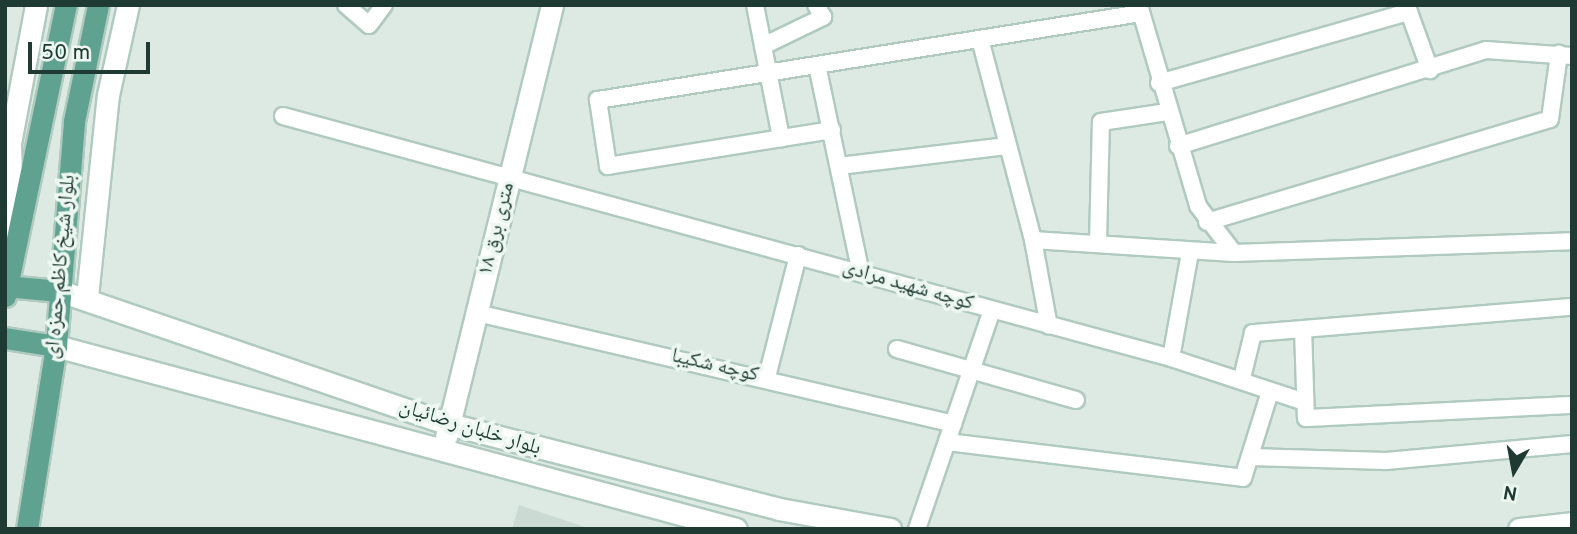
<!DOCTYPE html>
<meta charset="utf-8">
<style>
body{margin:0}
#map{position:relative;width:1577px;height:534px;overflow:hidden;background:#ddeae4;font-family:Overpass,"Noto Naskh Arabic",sans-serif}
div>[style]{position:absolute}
.built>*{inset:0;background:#cbdad3}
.roads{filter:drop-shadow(2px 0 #b0cac0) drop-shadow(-2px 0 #b0cac0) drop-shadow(0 2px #b0cac0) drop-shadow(0 -2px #b0cac0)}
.street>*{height:16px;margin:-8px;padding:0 8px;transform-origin:8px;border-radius:8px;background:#fff}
.secondary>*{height:21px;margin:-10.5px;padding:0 10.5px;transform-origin:10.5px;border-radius:10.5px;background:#fff}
.primary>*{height:21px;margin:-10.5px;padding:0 10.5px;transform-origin:10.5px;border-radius:10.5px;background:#5fa28f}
span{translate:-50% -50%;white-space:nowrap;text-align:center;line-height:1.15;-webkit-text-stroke:7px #edf7f2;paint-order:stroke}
.street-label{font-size:21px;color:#1e3a32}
.frame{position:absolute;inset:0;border:7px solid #1e3a32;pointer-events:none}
.north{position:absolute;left:1479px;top:436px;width:70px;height:70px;-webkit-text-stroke:5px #edf7f2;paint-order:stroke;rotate:190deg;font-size:19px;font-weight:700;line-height:28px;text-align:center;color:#1e3a32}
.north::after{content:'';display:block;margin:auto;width:24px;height:32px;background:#1e3a32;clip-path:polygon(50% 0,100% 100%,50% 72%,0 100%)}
.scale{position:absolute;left:28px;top:42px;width:122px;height:32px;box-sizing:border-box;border:4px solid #1e3a32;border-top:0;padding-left:9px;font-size:21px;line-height:24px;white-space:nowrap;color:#1e3a32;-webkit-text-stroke:5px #edf7f2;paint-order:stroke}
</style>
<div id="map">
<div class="built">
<div style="clip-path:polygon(519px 505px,591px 529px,512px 529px)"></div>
</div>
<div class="roads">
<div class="street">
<div style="left:346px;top:5px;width:30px;rotate:41deg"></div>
<div style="left:369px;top:25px;width:25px;rotate:-53deg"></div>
<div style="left:755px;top:5px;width:136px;rotate:78.9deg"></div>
<div style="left:1139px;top:5px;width:209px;rotate:73.6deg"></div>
<div style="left:1198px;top:206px;width:59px;rotate:52.5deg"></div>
<div style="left:980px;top:39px;width:208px;rotate:75.2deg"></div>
<div style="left:1033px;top:240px;width:87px;rotate:79.5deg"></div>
<div style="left:763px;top:46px;width:67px;rotate:-25.8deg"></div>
<div style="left:823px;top:17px;width:14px;rotate:-120deg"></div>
<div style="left:817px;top:65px;width:213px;rotate:78.1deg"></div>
<div style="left:1159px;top:83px;width:260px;rotate:-15.9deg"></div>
<div style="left:1409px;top:12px;width:62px;rotate:70.1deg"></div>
<div style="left:283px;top:116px;width:920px;rotate:15.24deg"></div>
<div style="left:1171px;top:358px;width:138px;rotate:18.2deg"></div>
<div style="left:832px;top:130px;width:227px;rotate:170.9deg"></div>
<div style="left:608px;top:166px;width:67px;rotate:-98.6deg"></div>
<div style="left:598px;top:100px;width:550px;rotate:-9.1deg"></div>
<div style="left:1178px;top:146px;width:323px;rotate:-17.3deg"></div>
<div style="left:1486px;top:50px;width:86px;rotate:4deg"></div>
<div style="left:839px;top:166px;width:169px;rotate:-6.8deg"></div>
<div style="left:1207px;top:222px;width:358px;rotate:-16.7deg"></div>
<div style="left:1550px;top:119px;width:66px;rotate:-82.1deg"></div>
<div style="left:1033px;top:240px;width:201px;rotate:3.7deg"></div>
<div style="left:1234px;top:253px;width:338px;rotate:-2deg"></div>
<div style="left:1098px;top:242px;width:120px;rotate:-88.6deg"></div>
<div style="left:1101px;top:122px;width:67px;rotate:-8.6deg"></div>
<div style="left:477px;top:313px;width:489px;rotate:13.1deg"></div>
<div style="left:1303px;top:329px;width:89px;rotate:88.1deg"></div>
<div style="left:1306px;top:418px;width:266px;rotate:-2.8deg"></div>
<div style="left:897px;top:349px;width:186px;rotate:15.9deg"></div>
<div style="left:1171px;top:358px;width:108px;rotate:-79.8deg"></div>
<div style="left:767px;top:377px;width:126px;rotate:-75.7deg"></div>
<div style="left:1242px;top:378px;width:46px;rotate:-76.3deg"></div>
<div style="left:1253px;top:333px;width:320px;rotate:-4.7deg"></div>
<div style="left:947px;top:442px;width:298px;rotate:6.9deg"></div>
<div style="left:1243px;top:478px;width:87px;rotate:-72.6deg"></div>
<div style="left:1250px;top:457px;width:136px;rotate:1.7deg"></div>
<div style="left:1386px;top:461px;width:187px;rotate:-5.2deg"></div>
<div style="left:917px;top:529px;width:231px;rotate:-71.1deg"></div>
</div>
<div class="secondary">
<div style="left:13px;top:239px;width:96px;rotate:-91.8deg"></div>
<div style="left:10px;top:143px;width:140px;rotate:-79.3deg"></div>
<div style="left:60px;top:291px;width:411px;rotate:18.9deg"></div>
<div style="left:449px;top:424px;width:341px;rotate:14.4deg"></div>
<div style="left:779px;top:509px;width:113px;rotate:10.2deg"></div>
<div style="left:87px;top:297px;width:203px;rotate:-84.1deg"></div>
<div style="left:108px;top:95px;width:92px;rotate:-77.5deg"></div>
<div style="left:56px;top:346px;width:704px;rotate:15.06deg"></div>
<div style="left:446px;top:437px;width:445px;rotate:-76.2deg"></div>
<div style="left:1519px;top:529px;width:53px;rotate:-6.5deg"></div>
</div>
<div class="primary">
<div style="left:5px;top:286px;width:55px;rotate:5.2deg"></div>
<div style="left:5px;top:296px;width:297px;rotate:-78.2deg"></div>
<div style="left:5px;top:338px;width:52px;rotate:8.9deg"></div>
<div style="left:27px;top:529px;width:185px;rotate:-81deg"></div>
<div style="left:56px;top:346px;width:226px;rotate:-85.4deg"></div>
<div style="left:74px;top:121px;width:118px;rotate:-78.3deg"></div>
</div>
</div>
<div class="street-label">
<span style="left:497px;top:229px;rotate:-76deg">۱۸ متری برق</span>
<span style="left:61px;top:267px;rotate:-85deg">بلوار شیخ کاظم حمزه ای</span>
<span style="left:908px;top:286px;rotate:16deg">کوچه شهید مرادی</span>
<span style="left:715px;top:366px;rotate:13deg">کوچه شکیبا</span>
<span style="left:470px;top:428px;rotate:17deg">بلوار خلبان رضائیان</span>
</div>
<div class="frame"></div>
<div class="north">N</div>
<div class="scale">50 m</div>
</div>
